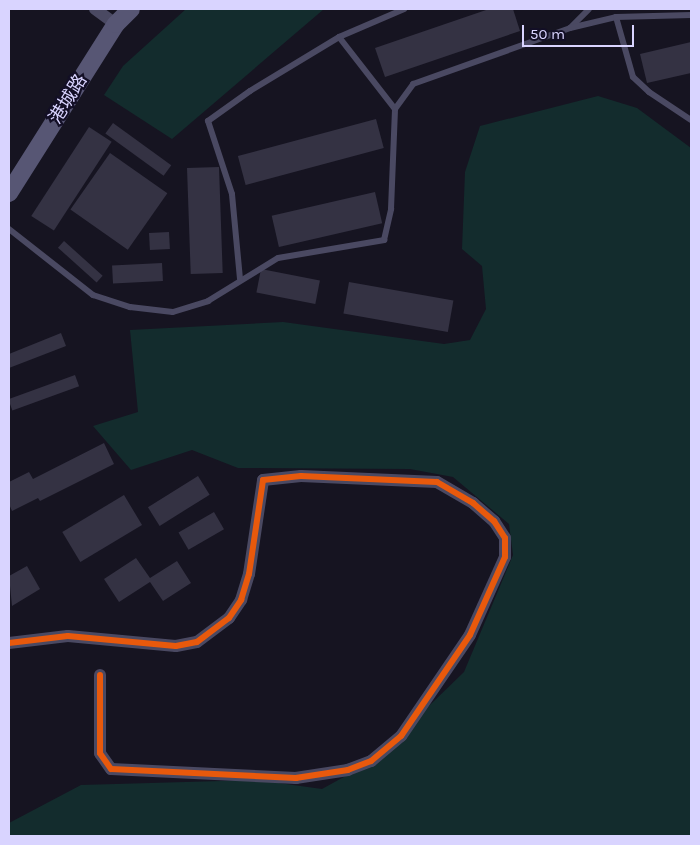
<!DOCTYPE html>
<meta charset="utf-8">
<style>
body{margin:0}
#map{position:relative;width:700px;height:845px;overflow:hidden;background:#161421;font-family:Karla,"Noto Sans SC",sans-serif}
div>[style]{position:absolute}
.green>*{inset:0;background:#132c2d}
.building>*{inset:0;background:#343243;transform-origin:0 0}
.lane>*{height:6px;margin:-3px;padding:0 3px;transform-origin:3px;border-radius:3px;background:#4a4962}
.street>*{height:12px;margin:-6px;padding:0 6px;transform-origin:6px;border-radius:6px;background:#4a4962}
.secondary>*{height:18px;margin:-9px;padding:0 9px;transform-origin:9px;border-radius:9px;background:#575674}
.cycleway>*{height:6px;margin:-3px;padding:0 3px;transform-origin:3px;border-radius:3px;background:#e8590c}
span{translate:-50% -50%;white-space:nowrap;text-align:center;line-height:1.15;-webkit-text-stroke:4.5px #130f26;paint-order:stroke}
.street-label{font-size:18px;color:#d9d4ff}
.frame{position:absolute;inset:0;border:10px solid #d9d4ff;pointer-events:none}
.scale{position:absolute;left:522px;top:25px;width:112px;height:22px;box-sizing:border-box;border:2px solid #d9d4ff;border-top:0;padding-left:6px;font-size:15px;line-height:18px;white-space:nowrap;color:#d9d4ff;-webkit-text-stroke:4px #130f26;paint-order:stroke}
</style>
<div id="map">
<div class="green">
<div style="clip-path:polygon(186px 9px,324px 9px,172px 139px,104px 95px,123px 66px)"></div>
<div style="clip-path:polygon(598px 96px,637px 108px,691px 148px,691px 836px,9px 836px,9px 823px,81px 785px,257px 780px,322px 789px,371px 762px,464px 672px,513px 555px,509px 524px,453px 477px,410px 469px,238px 468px,192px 450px,131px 470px,93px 426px,138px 412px,130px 330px,283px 322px,444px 344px,470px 340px,486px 309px,482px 266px,462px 249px,465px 172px,480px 126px)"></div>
</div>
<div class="building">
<div style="clip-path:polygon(489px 9px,513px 9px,520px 31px,385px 77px,375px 48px)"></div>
<div style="clip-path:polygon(691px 42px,691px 73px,647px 83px,640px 54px)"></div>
<div style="left:376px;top:119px;width:30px;height:143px;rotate:75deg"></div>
<div style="left:113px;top:123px;width:72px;height:13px;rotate:36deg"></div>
<div style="left:89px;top:127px;width:27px;height:106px;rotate:33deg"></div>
<div style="left:110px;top:153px;width:70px;height:69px;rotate:35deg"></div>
<div style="left:219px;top:167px;width:106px;height:32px;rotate:88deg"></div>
<div style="left:375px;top:192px;width:32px;height:106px;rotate:77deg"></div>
<div style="left:169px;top:232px;width:17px;height:20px;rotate:87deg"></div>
<div style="left:64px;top:241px;width:52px;height:9px;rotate:42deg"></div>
<div style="left:162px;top:263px;width:18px;height:50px;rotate:87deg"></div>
<div style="left:261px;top:269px;width:60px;height:24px;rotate:11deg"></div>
<div style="left:349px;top:282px;width:106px;height:32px;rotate:10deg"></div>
<div style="clip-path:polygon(61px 333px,66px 346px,9px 368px,9px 354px)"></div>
<div style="left:75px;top:375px;width:12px;height:71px;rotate:70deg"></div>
<div style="clip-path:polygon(104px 443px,114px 464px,40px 501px,38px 498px,12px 511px,9px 504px,9px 482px,29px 472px,33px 479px)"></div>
<div style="left:198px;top:476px;width:22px;height:59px;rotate:58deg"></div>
<div style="left:124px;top:495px;width:35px;height:72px;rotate:59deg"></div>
<div style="left:214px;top:512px;width:20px;height:41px;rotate:60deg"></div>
<div style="clip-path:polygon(136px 558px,150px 578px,177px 561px,191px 583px,163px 601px,150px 582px,119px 602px,104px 579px)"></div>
<div style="clip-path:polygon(27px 566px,40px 589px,12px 606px,9px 576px)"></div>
</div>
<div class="lane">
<div style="left:616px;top:17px;width:62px;rotate:74.2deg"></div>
<div style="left:633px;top:77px;width:22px;rotate:43deg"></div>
<div style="left:649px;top:92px;width:50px;rotate:33.7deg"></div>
<div style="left:571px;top:27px;width:25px;rotate:-45deg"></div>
<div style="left:339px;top:37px;width:91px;rotate:52.1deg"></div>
<div style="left:9px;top:229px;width:107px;rotate:38.2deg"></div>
<div style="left:93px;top:295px;width:39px;rotate:18deg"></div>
<div style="left:130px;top:307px;width:43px;rotate:6.6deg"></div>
<div style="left:173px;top:312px;width:37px;rotate:-17deg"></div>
<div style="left:208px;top:301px;width:82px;rotate:-31.6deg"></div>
<div style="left:278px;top:258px;width:108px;rotate:-9.6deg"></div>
<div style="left:384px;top:240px;width:32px;rotate:-77deg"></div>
<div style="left:391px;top:209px;width:100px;rotate:-87.7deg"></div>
<div style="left:395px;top:109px;width:31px;rotate:-54deg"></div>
<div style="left:413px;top:84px;width:167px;rotate:-19.6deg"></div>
<div style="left:570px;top:28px;width:47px;rotate:-13.4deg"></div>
<div style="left:616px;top:17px;width:75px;rotate:-1.5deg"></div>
<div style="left:240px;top:279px;width:85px;rotate:-95.4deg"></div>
<div style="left:232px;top:194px;width:77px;rotate:-108.2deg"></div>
<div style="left:208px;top:121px;width:52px;rotate:-35.5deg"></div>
<div style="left:250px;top:91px;width:104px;rotate:-31.2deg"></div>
<div style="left:339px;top:37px;width:71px;rotate:-23.3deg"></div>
</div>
<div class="street">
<div style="left:95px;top:9px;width:26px;rotate:36deg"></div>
<div style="left:9px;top:643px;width:59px;rotate:-6.8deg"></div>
<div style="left:68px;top:636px;width:108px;rotate:5.3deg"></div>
<div style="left:176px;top:646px;width:21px;rotate:-11deg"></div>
<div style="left:197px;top:642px;width:40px;rotate:-37deg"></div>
<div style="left:229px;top:618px;width:22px;rotate:-56deg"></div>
<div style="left:241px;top:600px;width:27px;rotate:-73deg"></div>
<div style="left:249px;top:574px;width:95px;rotate:-81.5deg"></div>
<div style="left:263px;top:480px;width:38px;rotate:-6deg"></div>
<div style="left:301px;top:476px;width:136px;rotate:2.5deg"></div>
<div style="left:437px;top:482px;width:42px;rotate:30.3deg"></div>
<div style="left:473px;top:503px;width:28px;rotate:41deg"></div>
<div style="left:494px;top:521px;width:20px;rotate:57deg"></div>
<div style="left:505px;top:538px;width:19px;rotate:90deg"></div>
<div style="left:505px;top:557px;width:85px;rotate:114.2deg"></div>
<div style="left:470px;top:635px;width:122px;rotate:124.3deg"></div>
<div style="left:401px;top:736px;width:39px;rotate:140deg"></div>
<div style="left:371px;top:761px;width:25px;rotate:159deg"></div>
<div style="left:348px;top:770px;width:53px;rotate:171.3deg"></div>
<div style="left:296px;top:778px;width:185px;rotate:-177.2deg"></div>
<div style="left:111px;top:769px;width:19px;rotate:-125deg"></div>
<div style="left:100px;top:753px;width:78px;rotate:-90deg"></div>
</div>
<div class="secondary">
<div style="left:9px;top:193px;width:200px;rotate:-57.7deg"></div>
<div style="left:116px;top:24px;width:21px;rotate:-45deg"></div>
</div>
<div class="cycleway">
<div style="left:9px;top:643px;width:59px;rotate:-6.8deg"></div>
<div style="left:68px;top:636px;width:108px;rotate:5.3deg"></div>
<div style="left:176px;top:646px;width:21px;rotate:-11deg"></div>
<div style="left:197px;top:642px;width:40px;rotate:-37deg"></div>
<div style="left:229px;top:618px;width:22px;rotate:-56deg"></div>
<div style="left:241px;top:600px;width:27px;rotate:-73deg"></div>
<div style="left:249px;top:574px;width:95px;rotate:-81.5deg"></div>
<div style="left:263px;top:480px;width:38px;rotate:-6deg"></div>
<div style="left:301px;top:476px;width:136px;rotate:2.5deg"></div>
<div style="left:437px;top:482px;width:42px;rotate:30.3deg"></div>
<div style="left:473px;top:503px;width:28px;rotate:41deg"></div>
<div style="left:494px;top:521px;width:20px;rotate:57deg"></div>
<div style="left:505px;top:538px;width:19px;rotate:90deg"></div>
<div style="left:505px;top:557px;width:85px;rotate:114.2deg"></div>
<div style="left:470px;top:635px;width:122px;rotate:124.3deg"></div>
<div style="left:401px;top:736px;width:39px;rotate:140deg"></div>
<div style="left:371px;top:761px;width:25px;rotate:159deg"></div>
<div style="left:348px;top:770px;width:53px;rotate:171.3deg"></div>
<div style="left:296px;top:778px;width:185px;rotate:-177.2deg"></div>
<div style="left:111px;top:769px;width:19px;rotate:-125deg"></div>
<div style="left:100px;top:753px;width:78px;rotate:-90deg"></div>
</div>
<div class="street-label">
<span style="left:68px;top:99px;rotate:-58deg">港城路</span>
</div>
<div class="frame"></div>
<div class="scale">50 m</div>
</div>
